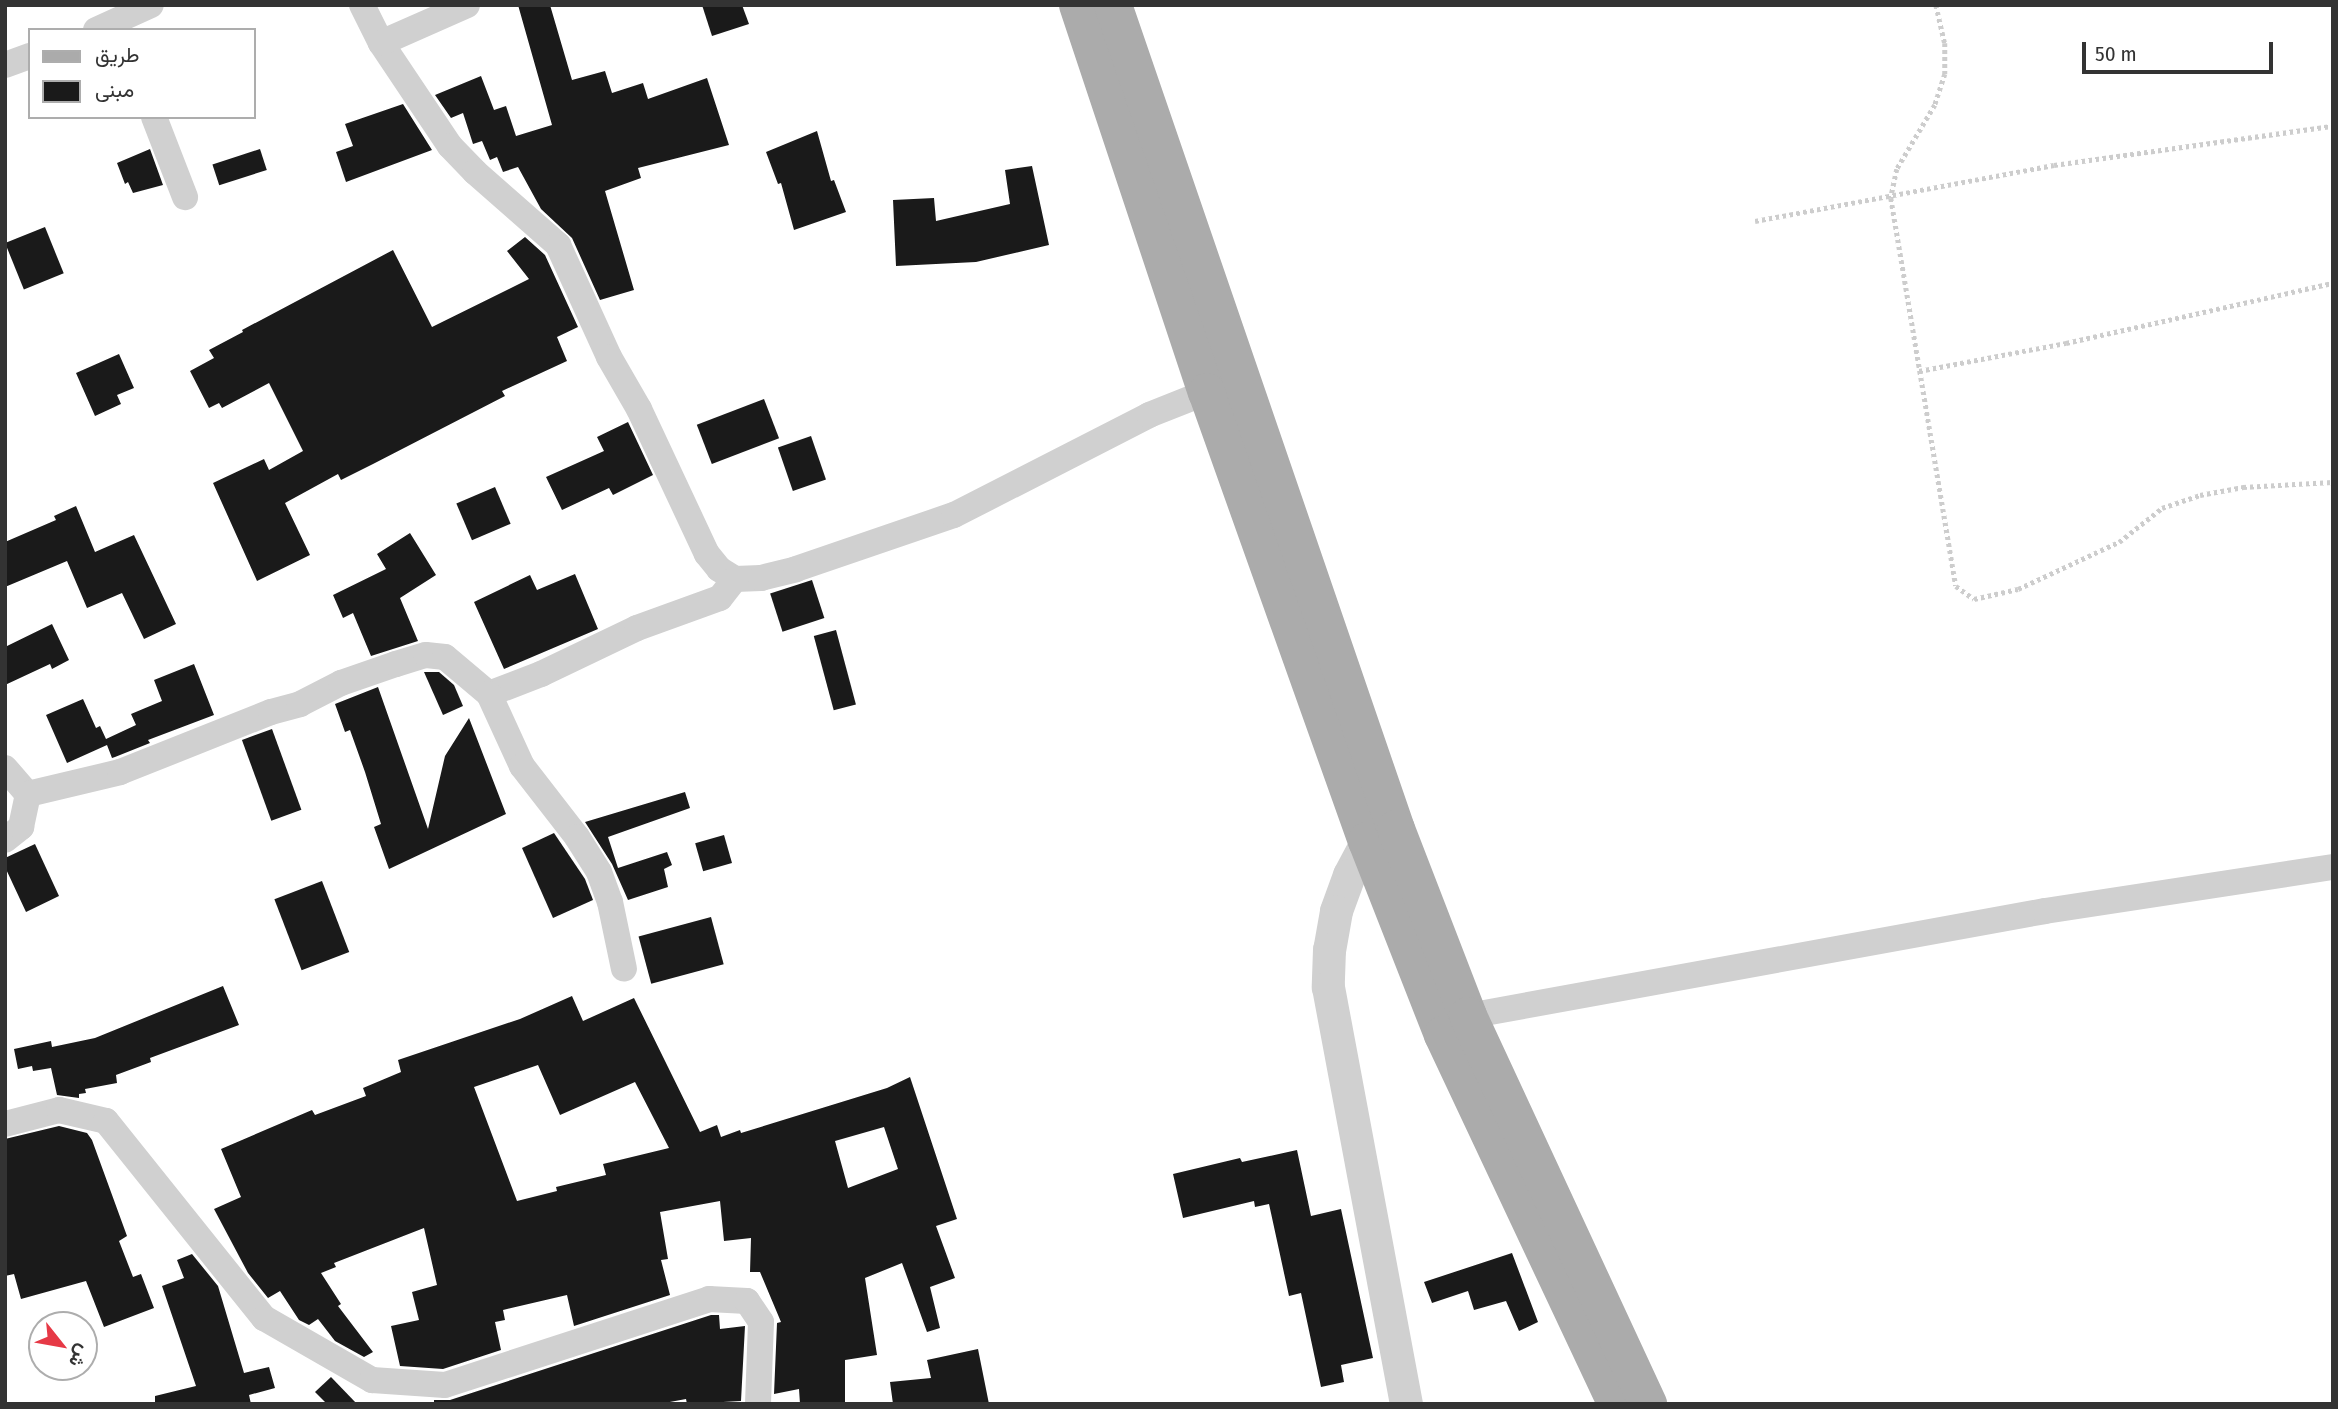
<!DOCTYPE html>
<meta charset="utf-8">
<style>
body{margin:0}
#map{position:relative;width:2338px;height:1409px;overflow:hidden;background:#fff;font-family:"Fira Sans Condensed",Vazirmatn,sans-serif}
div>[style]{position:absolute}
.building>*{inset:0;background:#1a1a1a;transform-origin:0 0}
.path>*{height:4.5px;margin-top:-2.25px;transform-origin:0;background:repeating-linear-gradient(90deg,#cdcdcd 0 3.5px,transparent 0 7px)}
.minor>*{height:26px;margin:-13px;padding:0 13px;transform-origin:13px;border-radius:13px;background:#d0d0d0}
.tertiary>*{height:33px;margin:-16.5px;padding:0 16.5px;transform-origin:16.5px;border-radius:16.5px;background:#d0d0d0}
.primary>*{height:38px;margin:-19px;padding:0 19px;transform-origin:19px;border-radius:19px;background:#ababab}
span{translate:-50% -50%;white-space:nowrap;text-align:center;line-height:1.15;-webkit-text-stroke:7px #fff;paint-order:stroke}
.frame{position:absolute;inset:0;border:7px solid #333;pointer-events:none}
.legend{position:absolute;left:28px;top:28px;width:228px;height:91px;box-sizing:border-box;background:#fff;border:2px solid #adadad;margin:0;padding:9px 12px;list-style:none;font-size:21px;color:#333}
.legend li{display:flex;align-items:center;gap:14px;height:35px}
.legend b{width:35px;border:2px solid #adadad}
.north{position:absolute;left:28px;top:1311px;width:70px;height:70px;box-sizing:border-box;background:#fff;border:2px solid #adadad;border-radius:50%;rotate:121deg;font-size:19px;font-weight:700;line-height:28px;text-align:center;color:#333}
.north::after{content:'';display:block;margin:auto;width:24px;height:32px;background:#e63946;clip-path:polygon(50% 0,100% 100%,50% 72%,0 100%)}
.scale{position:absolute;left:2082px;top:42px;width:191px;height:32px;box-sizing:border-box;border:4px solid #333;border-top:0;padding-left:9px;font-size:21px;line-height:24px;white-space:nowrap;color:#333;-webkit-text-stroke:5px #fff;paint-order:stroke}
</style>
<div id="map">
<div class="building">
<div style="clip-path:polygon(518px 5px,550px 5px,572px 80px,605px 71px,612px 93px,643px 83px,648px 99px,707px 78px,729px 145px,638px 168px,641px 178px,605px 191px,634px 290px,600px 300px,572px 238px,541px 209px,518px 167px,503px 172px,497px 157px,490px 160px,482px 141px,473px 144px,463px 113px,451px 118px,435px 95px,481px 76px,494px 110px,506px 106px,516px 136px,552px 125px)"></div>
<div style="clip-path:polygon(702px 5px,742px 5px,749px 24px,712px 36px)"></div>
<div style="clip-path:polygon(403px 104px,432px 150px,346px 182px,336px 152px,353px 146px,345px 124px)"></div>
<div style="clip-path:polygon(817px 131px,831px 181px,834px 180px,846px 212px,794px 230px,781px 183px,778px 184px,766px 152px)"></div>
<div style="clip-path:polygon(150px 149px,163px 185px,133px 193px,128px 182px,125px 184px,117px 163px)"></div>
<div style="left:260px;top:149px;width:22px;height:50px;rotate:72deg"></div>
<div style="clip-path:polygon(1032px 166px,1049px 245px,976px 262px,896px 266px,893px 200px,934px 198px,936px 221px,1010px 204px,1005px 170px)"></div>
<div style="left:45px;top:227px;width:50px;height:43px;rotate:68deg"></div>
<div style="clip-path:polygon(525px 237px,545px 255px,578px 327px,557px 337px,567px 361px,502px 391px,505px 396px,373px 464px,341px 480px,338px 474px,285px 503px,310px 555px,257px 581px,213px 483px,264px 459px,269px 470px,303px 451px,269px 383px,222px 408px,219px 403px,209px 408px,190px 371px,214px 358px,209px 350px,243px 332px,242px 330px,393px 250px,432px 327px,529px 279px,507px 251px)"></div>
<div style="clip-path:polygon(119px 354px,134px 388px,117px 395px,121px 404px,95px 416px,76px 373px)"></div>
<div style="left:764px;top:399px;width:42px;height:72px;rotate:69deg"></div>
<div style="clip-path:polygon(628px 422px,653px 475px,613px 495px,609px 488px,562px 510px,546px 477px,604px 451px,597px 437px)"></div>
<div style="left:811px;top:436px;width:46px;height:35px;rotate:71deg"></div>
<div style="left:495px;top:487px;width:40px;height:42px;rotate:67deg"></div>
<div style="clip-path:polygon(76px 506px,95px 552px,134px 535px,176px 624px,144px 639px,122px 593px,87px 608px,67px 561px,5px 587px,5px 542px,56px 520px,54px 516px)"></div>
<div style="clip-path:polygon(410px 533px,436px 575px,400px 598px,418px 641px,371px 656px,353px 613px,343px 618px,333px 595px,386px 569px,377px 554px)"></div>
<div style="clip-path:polygon(575px 574px,598px 629px,504px 669px,474px 602px,530px 575px,537px 590px)"></div>
<div style="left:812px;top:580px;width:40px;height:44px;rotate:72deg"></div>
<div style="clip-path:polygon(52px 624px,69px 660px,52px 669px,50px 664px,5px 685px,5px 647px)"></div>
<div style="left:836px;top:630px;width:77px;height:23px;rotate:75deg"></div>
<div style="clip-path:polygon(194px 664px,214px 715px,148px 740px,150px 743px,115px 757px,112px 758px,107px 745px,67px 763px,46px 715px,83px 699px,96px 728px,100px 726px,106px 739px,136px 725px,131px 714px,162px 701px,154px 680px)"></div>
<div style="clip-path:polygon(424px 672px,439px 672px,454px 685px,463px 706px,443px 715px)"></div>
<div style="clip-path:polygon(378px 687px,428px 829px,445px 756px,469px 718px,506px 814px,389px 869px,374px 827px,381px 824px,365px 772px,350px 730px,345px 732px,335px 704px)"></div>
<div style="left:272px;top:729px;width:86px;height:32px;rotate:70deg"></div>
<div style="clip-path:polygon(685px 792px,690px 808px,608px 837px,618px 868px,667px 852px,672px 865px,664px 869px,668px 887px,628px 900px,612px 864px,585px 822px)"></div>
<div style="clip-path:polygon(554px 833px,585px 879px,593px 900px,553px 918px,522px 848px)"></div>
<div style="left:724px;top:835px;width:29px;height:30px;rotate:74deg"></div>
<div style="clip-path:polygon(35px 844px,59px 896px,26px 912px,5px 867px,5px 858px)"></div>
<div style="left:322px;top:881px;width:76px;height:51px;rotate:69deg"></div>
<div style="left:711px;top:917px;width:49px;height:75px;rotate:75deg"></div>
<div style="clip-path:polygon(223px 986px,239px 1025px,150px 1058px,151px 1062px,116px 1075px,117px 1083px,85px 1089px,86px 1093px,79px 1094px,79px 1098px,57px 1095px,51px 1068px,33px 1071px,32px 1066px,18px 1069px,14px 1049px,51px 1041px,52px 1047px,95px 1038px)"></div>
<div style="clip-path:polygon(evenodd,572px 996px,583px 1021px,634px 998px,700px 1132px,717px 1125px,721px 1137px,740px 1130px,741px 1133px,887px 1088px,910px 1077px,957px 1219px,936px 1226px,955px 1278px,930px 1287px,940px 1328px,927px 1332px,902px 1263px,865px 1278px,877px 1355px,845px 1360px,845px 1404px,800px 1404px,799px 1389px,774px 1394px,777px 1323px,781px 1322px,760px 1272px,750px 1272px,751px 1238px,724px 1241px,720px 1201px,660px 1212px,668px 1259px,661px 1260px,670px 1295px,574px 1326px,567px 1295px,503px 1310px,505px 1320px,495px 1322px,501px 1350px,443px 1369px,400px 1366px,391px 1326px,419px 1320px,412px 1292px,437px 1285px,424px 1228px,334px 1263px,336px 1267px,321px 1273px,341px 1304px,338px 1306px,373px 1352px,364px 1357px,335px 1341px,318px 1319px,309px 1325px,299px 1320px,280px 1291px,268px 1298px,248px 1273px,214px 1209px,241px 1197px,221px 1149px,312px 1110px,315px 1115px,366px 1096px,363px 1088px,401px 1072px,398px 1060px,520px 1019px,572px 996px,538px 1065px,560px 1115px,635px 1082px,669px 1148px,603px 1164px,606px 1175px,556px 1187px,557px 1191px,517px 1201px,474px 1087px,538px 1065px,572px 996px,884px 1127px,898px 1169px,848px 1188px,835px 1141px,884px 1127px)"></div>
<div style="clip-path:polygon(59px 1126px,87px 1133px,92px 1140px,127px 1236px,119px 1241px,133px 1277px,141px 1274px,154px 1308px,104px 1327px,86px 1281px,21px 1299px,14px 1274px,5px 1276px,5px 1139px)"></div>
<div style="clip-path:polygon(1297px 1150px,1311px 1216px,1341px 1209px,1373px 1358px,1341px 1365px,1344px 1382px,1321px 1387px,1301px 1293px,1289px 1296px,1269px 1204px,1255px 1207px,1254px 1201px,1183px 1218px,1173px 1174px,1240px 1158px,1242px 1162px)"></div>
<div style="clip-path:polygon(1512px 1253px,1538px 1322px,1519px 1331px,1506px 1301px,1474px 1310px,1468px 1291px,1432px 1303px,1424px 1282px)"></div>
<div style="clip-path:polygon(192px 1254px,218px 1286px,244px 1373px,269px 1367px,275px 1388px,249px 1395px,251px 1404px,155px 1404px,155px 1396px,196px 1386px,162px 1286px,184px 1278px,177px 1260px)"></div>
<div style="clip-path:polygon(711px 1315px,719px 1315px,720px 1329px,745px 1326px,741px 1401px,687px 1404px,686px 1399px,659px 1404px,434px 1404px,434px 1400px,450px 1400px)"></div>
<div style="clip-path:polygon(978px 1349px,989px 1404px,893px 1404px,890px 1382px,931px 1378px,927px 1360px)"></div>
<div style="clip-path:polygon(331px 1377px,357px 1404px,327px 1404px,315px 1392px)"></div>
</div>
<div class="path">
<div style="left:1936px;top:5px;width:39px;rotate:77deg"></div>
<div style="left:1945px;top:43px;width:31px;rotate:90deg"></div>
<div style="left:1945px;top:74px;width:33px;rotate:108deg"></div>
<div style="left:1935px;top:105px;width:74px;rotate:120.7deg"></div>
<div style="left:1897px;top:169px;width:30px;rotate:102deg"></div>
<div style="left:1891px;top:198px;width:393px;rotate:80.5deg"></div>
<div style="left:1956px;top:586px;width:22px;rotate:36deg"></div>
<div style="left:1974px;top:599px;width:45px;rotate:-12.8deg"></div>
<div style="left:2018px;top:589px;width:111px;rotate:-25deg"></div>
<div style="left:2119px;top:542px;width:55px;rotate:-38.3deg"></div>
<div style="left:2162px;top:508px;width:40px;rotate:-18.9deg"></div>
<div style="left:2200px;top:495px;width:44px;rotate:-10.5deg"></div>
<div style="left:2243px;top:487px;width:90px;rotate:-3.2deg"></div>
<div style="left:1755px;top:221px;width:304px;rotate:-10.6deg"></div>
<div style="left:2054px;top:165px;width:282px;rotate:-8deg"></div>
<div style="left:1919px;top:371px;width:150px;rotate:-10.8deg"></div>
<div style="left:2066px;top:343px;width:274px;rotate:-12.7deg"></div>
</div>
<div class="minor">
<div style="left:362px;top:5px;width:42px;rotate:63.4deg"></div>
<div style="left:381px;top:43px;width:124px;rotate:56.2deg"></div>
<div style="left:450px;top:146px;width:36px;rotate:46deg"></div>
<div style="left:475px;top:172px;width:111px;rotate:41.3deg"></div>
<div style="left:558px;top:245px;width:123px;rotate:65.5deg"></div>
<div style="left:609px;top:357px;width:60px;rotate:60deg"></div>
<div style="left:639px;top:409px;width:160px;rotate:64.9deg"></div>
<div style="left:707px;top:554px;width:19px;rotate:51deg"></div>
<div style="left:719px;top:569px;width:19px;rotate:32deg"></div>
<div style="left:735px;top:579px;width:26px;rotate:-2deg"></div>
<div style="left:761px;top:578px;width:36px;rotate:-14deg"></div>
<div style="left:796px;top:569px;width:167px;rotate:-18.9deg"></div>
<div style="left:954px;top:515px;width:219px;rotate:-27.1deg"></div>
<div style="left:1149px;top:415px;width:62px;rotate:-21.6deg"></div>
<div style="left:96px;top:30px;width:60px;rotate:-24.4deg"></div>
<div style="left:381px;top:43px;width:94px;rotate:-23.8deg"></div>
<div style="left:5px;top:65px;width:27px;rotate:-20deg"></div>
<div style="left:154px;top:117px;width:86px;rotate:68.8deg"></div>
<div style="left:489px;top:694px;width:56px;rotate:-21deg"></div>
<div style="left:541px;top:674px;width:106px;rotate:-25.6deg"></div>
<div style="left:637px;top:628px;width:88px;rotate:-19.9deg"></div>
<div style="left:720px;top:598px;width:24px;rotate:-52deg"></div>
<div style="left:5px;top:768px;width:35px;rotate:49deg"></div>
<div style="left:28px;top:794px;width:95px;rotate:-13.4deg"></div>
<div style="left:120px;top:772px;width:162px;rotate:-21.7deg"></div>
<div style="left:271px;top:712px;width:30px;rotate:-15deg"></div>
<div style="left:300px;top:704px;width:46px;rotate:-27.1deg"></div>
<div style="left:341px;top:683px;width:58px;rotate:-19.1deg"></div>
<div style="left:396px;top:664px;width:31px;rotate:-17deg"></div>
<div style="left:426px;top:655px;width:19px;rotate:6deg"></div>
<div style="left:445px;top:657px;width:57px;rotate:40.1deg"></div>
<div style="left:489px;top:694px;width:79px;rotate:65.4deg"></div>
<div style="left:522px;top:766px;width:90px;rotate:52.2deg"></div>
<div style="left:577px;top:837px;width:41px;rotate:57.8deg"></div>
<div style="left:599px;top:872px;width:32px;rotate:70deg"></div>
<div style="left:610px;top:902px;width:68px;rotate:78.2deg"></div>
<div style="left:5px;top:840px;width:21px;rotate:-39deg"></div>
<div style="left:21px;top:827px;width:34px;rotate:-78deg"></div>
<div style="left:1468px;top:1016px;width:586px;rotate:-10.31deg"></div>
<div style="left:2045px;top:911px;width:291px;rotate:-8.7deg"></div>
<div style="left:5px;top:1124px;width:56px;rotate:-14.5deg"></div>
<div style="left:59px;top:1110px;width:48px;rotate:13.2deg"></div>
<div style="left:106px;top:1121px;width:253px;rotate:51.3deg"></div>
<div style="left:264px;top:1318px;width:125px;rotate:29.9deg"></div>
<div style="left:372px;top:1380px;width:73px;rotate:3.9deg"></div>
<div style="left:445px;top:1385px;width:278px;rotate:-18deg"></div>
<div style="left:709px;top:1299px;width:38px;rotate:3deg"></div>
<div style="left:747px;top:1301px;width:25px;rotate:56deg"></div>
<div style="left:761px;top:1322px;width:82px;rotate:92.1deg"></div>
</div>
<div class="tertiary">
<div style="left:1367px;top:841px;width:38px;rotate:118deg"></div>
<div style="left:1349px;top:875px;width:38px;rotate:110deg"></div>
<div style="left:1336px;top:911px;width:39px;rotate:100deg"></div>
<div style="left:1329px;top:949px;width:38px;rotate:92deg"></div>
<div style="left:1328px;top:987px;width:424px;rotate:79.4deg"></div>
</div>
<div class="primary">
<div style="left:1078px;top:5px;width:408px;rotate:71.6deg"></div>
<div style="left:1207px;top:392px;width:477px;rotate:70.4deg"></div>
<div style="left:1367px;top:841px;width:208px;rotate:68.6deg"></div>
<div style="left:1443px;top:1035px;width:408px;rotate:64.8deg"></div>
<div style="left:1113px;top:5px;width:871px;rotate:71.05deg"></div>
<div style="left:1396px;top:829px;width:200px;rotate:68.9deg"></div>
<div style="left:1468px;top:1016px;width:428px;rotate:65.1deg"></div>
</div>
<div class="frame"></div>
<ul class="legend">
<li><b style="height:9px;background:#ababab"></b>طريق</li>
<li><b style="height:19px;background:#1a1a1a"></b>مبنى</li>
</ul>
<div class="north">ش</div>
<div class="scale">50 m</div>
</div>
